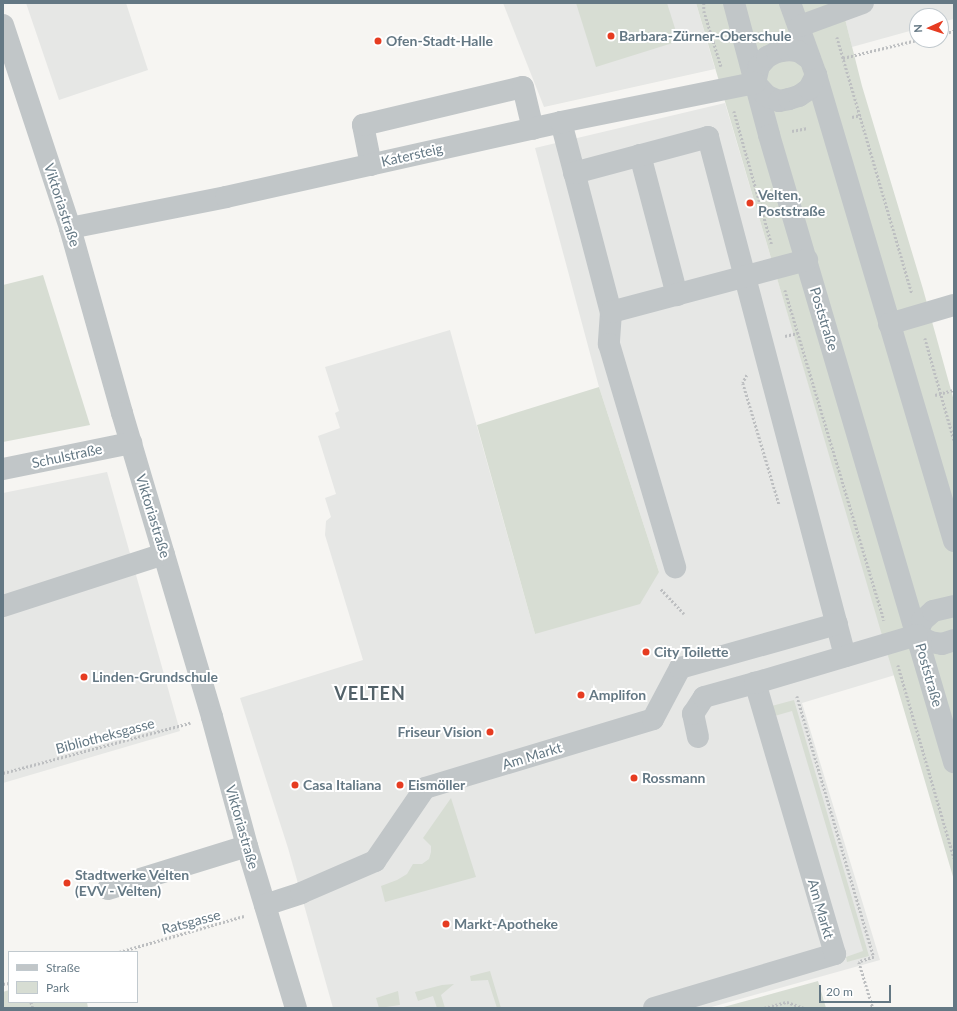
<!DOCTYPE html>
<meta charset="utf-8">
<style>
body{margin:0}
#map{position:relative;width:957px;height:1011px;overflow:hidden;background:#f6f5f2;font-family:Lato,sans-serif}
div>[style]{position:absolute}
.built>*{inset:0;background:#e6e7e5}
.green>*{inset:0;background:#d7ddd3}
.path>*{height:2.5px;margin-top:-1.25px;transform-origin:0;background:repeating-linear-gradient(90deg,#bdbfc1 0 2px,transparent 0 4px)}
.minor>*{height:22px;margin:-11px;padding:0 11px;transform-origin:11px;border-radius:11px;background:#c1c6c8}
.dots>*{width:11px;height:11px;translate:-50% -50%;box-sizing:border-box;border:2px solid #fff;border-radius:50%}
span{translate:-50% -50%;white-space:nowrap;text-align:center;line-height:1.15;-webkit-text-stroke:4px #fff;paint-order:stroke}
.poi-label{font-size:14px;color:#647884;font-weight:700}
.left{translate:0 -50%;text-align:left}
.right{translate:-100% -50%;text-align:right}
.street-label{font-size:14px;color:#647884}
.district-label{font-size:18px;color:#526168;font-weight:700;letter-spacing:1px}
.frame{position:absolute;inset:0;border:4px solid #647884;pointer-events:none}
.legend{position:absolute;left:8px;top:951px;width:130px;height:52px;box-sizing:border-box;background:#fff;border:1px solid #c1c9ce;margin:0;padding:5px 7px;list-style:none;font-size:12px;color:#647884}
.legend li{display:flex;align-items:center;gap:8px;height:20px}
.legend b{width:20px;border:1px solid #c1c9ce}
.north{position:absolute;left:909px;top:8px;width:40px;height:40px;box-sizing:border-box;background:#fff;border:1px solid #c1c9ce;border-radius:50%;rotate:267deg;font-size:11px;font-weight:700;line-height:16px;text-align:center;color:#647884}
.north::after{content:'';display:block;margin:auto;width:14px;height:18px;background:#e63c21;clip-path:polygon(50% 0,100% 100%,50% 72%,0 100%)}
.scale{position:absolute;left:819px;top:985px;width:72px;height:18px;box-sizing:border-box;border:2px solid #647884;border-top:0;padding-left:5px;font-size:12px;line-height:14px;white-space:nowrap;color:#647884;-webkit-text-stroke:3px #fff;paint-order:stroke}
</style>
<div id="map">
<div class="built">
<div style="clip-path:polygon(26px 3px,126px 3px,148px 70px,59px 100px)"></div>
<div style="clip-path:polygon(503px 3px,696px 3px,715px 69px,544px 107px)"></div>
<div style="clip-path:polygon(841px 3px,954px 3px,954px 19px,941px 22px,941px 16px,917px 16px,917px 29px,852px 47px)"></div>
<div style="clip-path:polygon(725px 103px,895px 675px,802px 703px,880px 960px,708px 1008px,333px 1008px,288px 848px,240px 698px,363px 660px,325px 535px,326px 521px,331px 517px,325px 498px,336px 494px,318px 436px,340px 428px,335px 413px,339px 411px,325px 367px,450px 330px,535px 634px,659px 572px,599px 387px,535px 148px)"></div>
<div style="clip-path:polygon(107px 472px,180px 731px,3px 783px,3px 493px)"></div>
</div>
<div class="green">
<div style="clip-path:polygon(576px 3px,667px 3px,679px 41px,596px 67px)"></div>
<div style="clip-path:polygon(696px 3px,841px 3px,862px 86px,923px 289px,954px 401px,954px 880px)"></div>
<div style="clip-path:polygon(43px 275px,90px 425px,3px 442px,3px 285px)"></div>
<div style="clip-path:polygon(599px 387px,659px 572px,640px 604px,535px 634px,477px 425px)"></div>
<div style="clip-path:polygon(794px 700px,869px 956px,847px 962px,846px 957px,863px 951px,792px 711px,771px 717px,768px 707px)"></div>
<div style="clip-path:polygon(451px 798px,476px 877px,385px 902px,381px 886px,397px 880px,407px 874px,413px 864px,422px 864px,429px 859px,431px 852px,431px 846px,423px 838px)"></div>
<div style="clip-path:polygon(490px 971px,501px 1008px,497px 1008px,488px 980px,471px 981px,470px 976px)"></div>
<div style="clip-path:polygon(818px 981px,826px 1008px,720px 1008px)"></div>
<div style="clip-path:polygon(454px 984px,441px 995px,445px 1008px,437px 1008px,433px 996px,418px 1001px,415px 992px,442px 985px)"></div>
<div style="clip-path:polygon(9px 990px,9px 1002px,87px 1002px,88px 1008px,3px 1008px,3px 992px)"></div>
<div style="clip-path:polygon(398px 991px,400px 1005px,379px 1008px,376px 998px)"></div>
</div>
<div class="path">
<div style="left:704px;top:3px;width:8px;rotate:90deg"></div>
<div style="left:704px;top:11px;width:58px;rotate:72.8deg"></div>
<div style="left:941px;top:34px;width:13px;rotate:-13deg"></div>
<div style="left:837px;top:37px;width:267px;rotate:73.7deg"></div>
<div style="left:843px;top:58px;width:76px;rotate:-13.7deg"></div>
<div style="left:734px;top:111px;width:139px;rotate:74.2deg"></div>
<div style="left:852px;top:117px;width:9px;rotate:-13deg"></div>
<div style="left:792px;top:131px;width:16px;rotate:-11deg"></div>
<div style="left:785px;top:290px;width:345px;rotate:73.3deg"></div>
<div style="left:785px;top:336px;width:13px;rotate:-13deg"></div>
<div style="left:925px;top:338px;width:106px;rotate:74.1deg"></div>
<div style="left:747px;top:375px;width:9px;rotate:117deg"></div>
<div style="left:743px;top:383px;width:126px;rotate:73.4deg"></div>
<div style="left:935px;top:395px;width:20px;rotate:-15deg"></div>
<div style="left:661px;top:589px;width:34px;rotate:47deg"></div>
<div style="left:898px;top:665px;width:201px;rotate:73.8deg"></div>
<div style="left:797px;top:696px;width:272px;rotate:73.6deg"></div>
<div style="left:874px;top:957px;width:16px;rotate:162deg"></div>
<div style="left:859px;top:962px;width:48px;rotate:73.1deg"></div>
<div style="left:3px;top:773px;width:194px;rotate:-15deg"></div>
<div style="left:119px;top:952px;width:130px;rotate:-16.1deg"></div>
<div style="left:3px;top:984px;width:6px;rotate:-9deg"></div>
<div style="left:31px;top:1002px;width:6px;rotate:72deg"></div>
<div style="left:764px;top:1008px;width:24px;rotate:-15deg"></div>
<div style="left:787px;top:1002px;width:18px;rotate:19deg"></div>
</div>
<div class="minor">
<div style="left:734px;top:3px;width:137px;rotate:75.1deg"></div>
<div style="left:769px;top:135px;width:654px;rotate:73.56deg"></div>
<div style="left:790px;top:3px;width:77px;rotate:70.1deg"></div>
<div style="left:816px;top:75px;width:486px;rotate:73.5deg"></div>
<div style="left:3px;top:25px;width:214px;rotate:71.7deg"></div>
<div style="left:70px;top:228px;width:192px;rotate:74.3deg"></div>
<div style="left:122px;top:413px;width:317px;rotate:73.5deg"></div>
<div style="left:212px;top:717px;width:134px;rotate:74.8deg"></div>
<div style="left:247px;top:846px;width:169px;rotate:73.2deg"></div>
<div style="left:800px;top:26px;width:67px;rotate:-20.1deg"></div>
<div style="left:755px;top:83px;width:18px;rotate:47deg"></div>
<div style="left:767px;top:96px;width:13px;rotate:23deg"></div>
<div style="left:779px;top:101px;width:10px;rotate:-11deg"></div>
<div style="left:789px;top:99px;width:10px;rotate:-17deg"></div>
<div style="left:799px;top:96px;width:12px;rotate:-35deg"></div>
<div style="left:809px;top:89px;width:16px;rotate:-63deg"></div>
<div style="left:755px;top:83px;width:17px;rotate:-77deg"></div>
<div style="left:759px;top:66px;width:12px;rotate:-48deg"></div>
<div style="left:767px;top:57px;width:11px;rotate:-27deg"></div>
<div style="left:777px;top:52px;width:11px;rotate:-10deg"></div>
<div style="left:788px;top:50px;width:10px;rotate:6deg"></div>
<div style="left:798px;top:51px;width:14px;rotate:34deg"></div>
<div style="left:561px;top:122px;width:196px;rotate:75.3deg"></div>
<div style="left:611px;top:312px;width:32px;rotate:94deg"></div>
<div style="left:609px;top:344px;width:233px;rotate:73.5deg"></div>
<div style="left:640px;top:155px;width:145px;rotate:75.2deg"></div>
<div style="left:371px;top:165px;width:41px;rotate:-101.3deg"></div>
<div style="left:363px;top:125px;width:164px;rotate:-13.4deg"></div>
<div style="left:523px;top:87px;width:43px;rotate:76.6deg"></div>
<div style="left:574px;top:173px;width:139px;rotate:-15deg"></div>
<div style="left:708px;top:137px;width:537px;rotate:75.21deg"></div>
<div style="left:70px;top:228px;width:159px;rotate:-11.2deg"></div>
<div style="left:226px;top:197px;width:343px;rotate:-12.6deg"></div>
<div style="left:561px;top:122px;width:198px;rotate:-11.4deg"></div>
<div style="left:611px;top:312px;width:203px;rotate:-14.9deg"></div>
<div style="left:889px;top:324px;width:68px;rotate:-16.3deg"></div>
<div style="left:3px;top:469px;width:131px;rotate:-11.5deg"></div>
<div style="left:3px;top:606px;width:169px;rotate:-17.9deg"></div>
<div style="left:917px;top:635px;width:15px;rotate:-70deg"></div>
<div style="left:922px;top:621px;width:15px;rotate:-42deg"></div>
<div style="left:933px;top:611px;width:22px;rotate:-13deg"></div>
<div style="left:917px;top:635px;width:15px;rotate:28deg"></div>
<div style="left:930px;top:642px;width:12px;rotate:9deg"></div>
<div style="left:942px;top:644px;width:13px;rotate:-18deg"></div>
<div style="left:698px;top:737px;width:24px;rotate:-102deg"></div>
<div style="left:693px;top:714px;width:20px;rotate:-57deg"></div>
<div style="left:704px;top:697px;width:53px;rotate:-15.4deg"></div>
<div style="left:108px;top:889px;width:145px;rotate:-17.2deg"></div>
<div style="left:265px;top:905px;width:38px;rotate:-18deg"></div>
<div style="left:301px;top:893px;width:81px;rotate:-23.4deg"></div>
<div style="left:375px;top:861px;width:88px;rotate:-55.6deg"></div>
<div style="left:425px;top:788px;width:238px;rotate:-16.8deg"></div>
<div style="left:653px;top:719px;width:58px;rotate:-62.1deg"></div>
<div style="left:680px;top:668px;width:163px;rotate:-15.7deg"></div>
<div style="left:654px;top:1008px;width:189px;rotate:-16.6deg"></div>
<div style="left:835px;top:954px;width:283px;rotate:-106.4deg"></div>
<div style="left:755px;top:683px;width:169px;rotate:-16.5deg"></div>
</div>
<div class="dots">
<div style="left:611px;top:36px;background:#e63c21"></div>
<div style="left:378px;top:41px;background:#e63c21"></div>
<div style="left:750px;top:203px;background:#e63c21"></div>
<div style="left:646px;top:652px;background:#e63c21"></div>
<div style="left:84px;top:677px;background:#e63c21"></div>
<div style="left:581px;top:695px;background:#e63c21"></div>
<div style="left:490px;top:732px;background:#e63c21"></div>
<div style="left:634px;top:778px;background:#e63c21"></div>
<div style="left:295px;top:785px;background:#e63c21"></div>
<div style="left:400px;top:785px;background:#e63c21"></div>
<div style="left:67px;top:883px;background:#e63c21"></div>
<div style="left:446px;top:924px;background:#e63c21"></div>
</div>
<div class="poi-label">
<span class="left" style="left:619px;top:36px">Barbara-Zürner-Oberschule</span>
<span class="left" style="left:386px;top:41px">Ofen-Stadt-Halle</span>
<span class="left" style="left:758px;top:203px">Velten,<br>Poststraße</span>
<span class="left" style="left:654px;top:652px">City Toilette</span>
<span class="left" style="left:92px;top:677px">Linden-Grundschule</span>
<span class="left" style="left:589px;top:695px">Amplifon</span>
<span class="right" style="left:482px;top:732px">Friseur Vision</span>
<span class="left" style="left:642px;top:778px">Rossmann</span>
<span class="left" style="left:303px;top:785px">Casa Italiana</span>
<span class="left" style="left:408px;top:785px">Eismöller</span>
<span class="left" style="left:75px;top:883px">Stadtwerke Velten<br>(EVV - Velten)</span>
<span class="left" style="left:454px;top:924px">Markt-Apotheke</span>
</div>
<div class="street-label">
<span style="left:412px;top:155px;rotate:-13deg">Katersteig</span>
<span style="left:62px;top:205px;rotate:72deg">Viktoriastraße</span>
<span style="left:824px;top:319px;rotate:73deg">Poststraße</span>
<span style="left:67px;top:456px;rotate:-12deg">Schulstraße</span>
<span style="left:153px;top:516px;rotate:73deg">Viktoriastraße</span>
<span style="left:929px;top:675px;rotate:74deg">Poststraße</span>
<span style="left:105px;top:736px;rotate:-15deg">Bibliotheksgasse</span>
<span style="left:532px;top:756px;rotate:-17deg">Am Markt</span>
<span style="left:242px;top:827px;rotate:74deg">Viktoriastraße</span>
<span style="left:821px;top:909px;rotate:74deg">Am Markt</span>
<span style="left:191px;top:922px;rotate:-15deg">Ratsgasse</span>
</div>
<div class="district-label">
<span style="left:370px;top:693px">VELTEN</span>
</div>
<div class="frame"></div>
<ul class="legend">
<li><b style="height:5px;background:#c1c6c8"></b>Straße</li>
<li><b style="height:11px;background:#d7ddd3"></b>Park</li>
</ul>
<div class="north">N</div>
<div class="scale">20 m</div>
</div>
